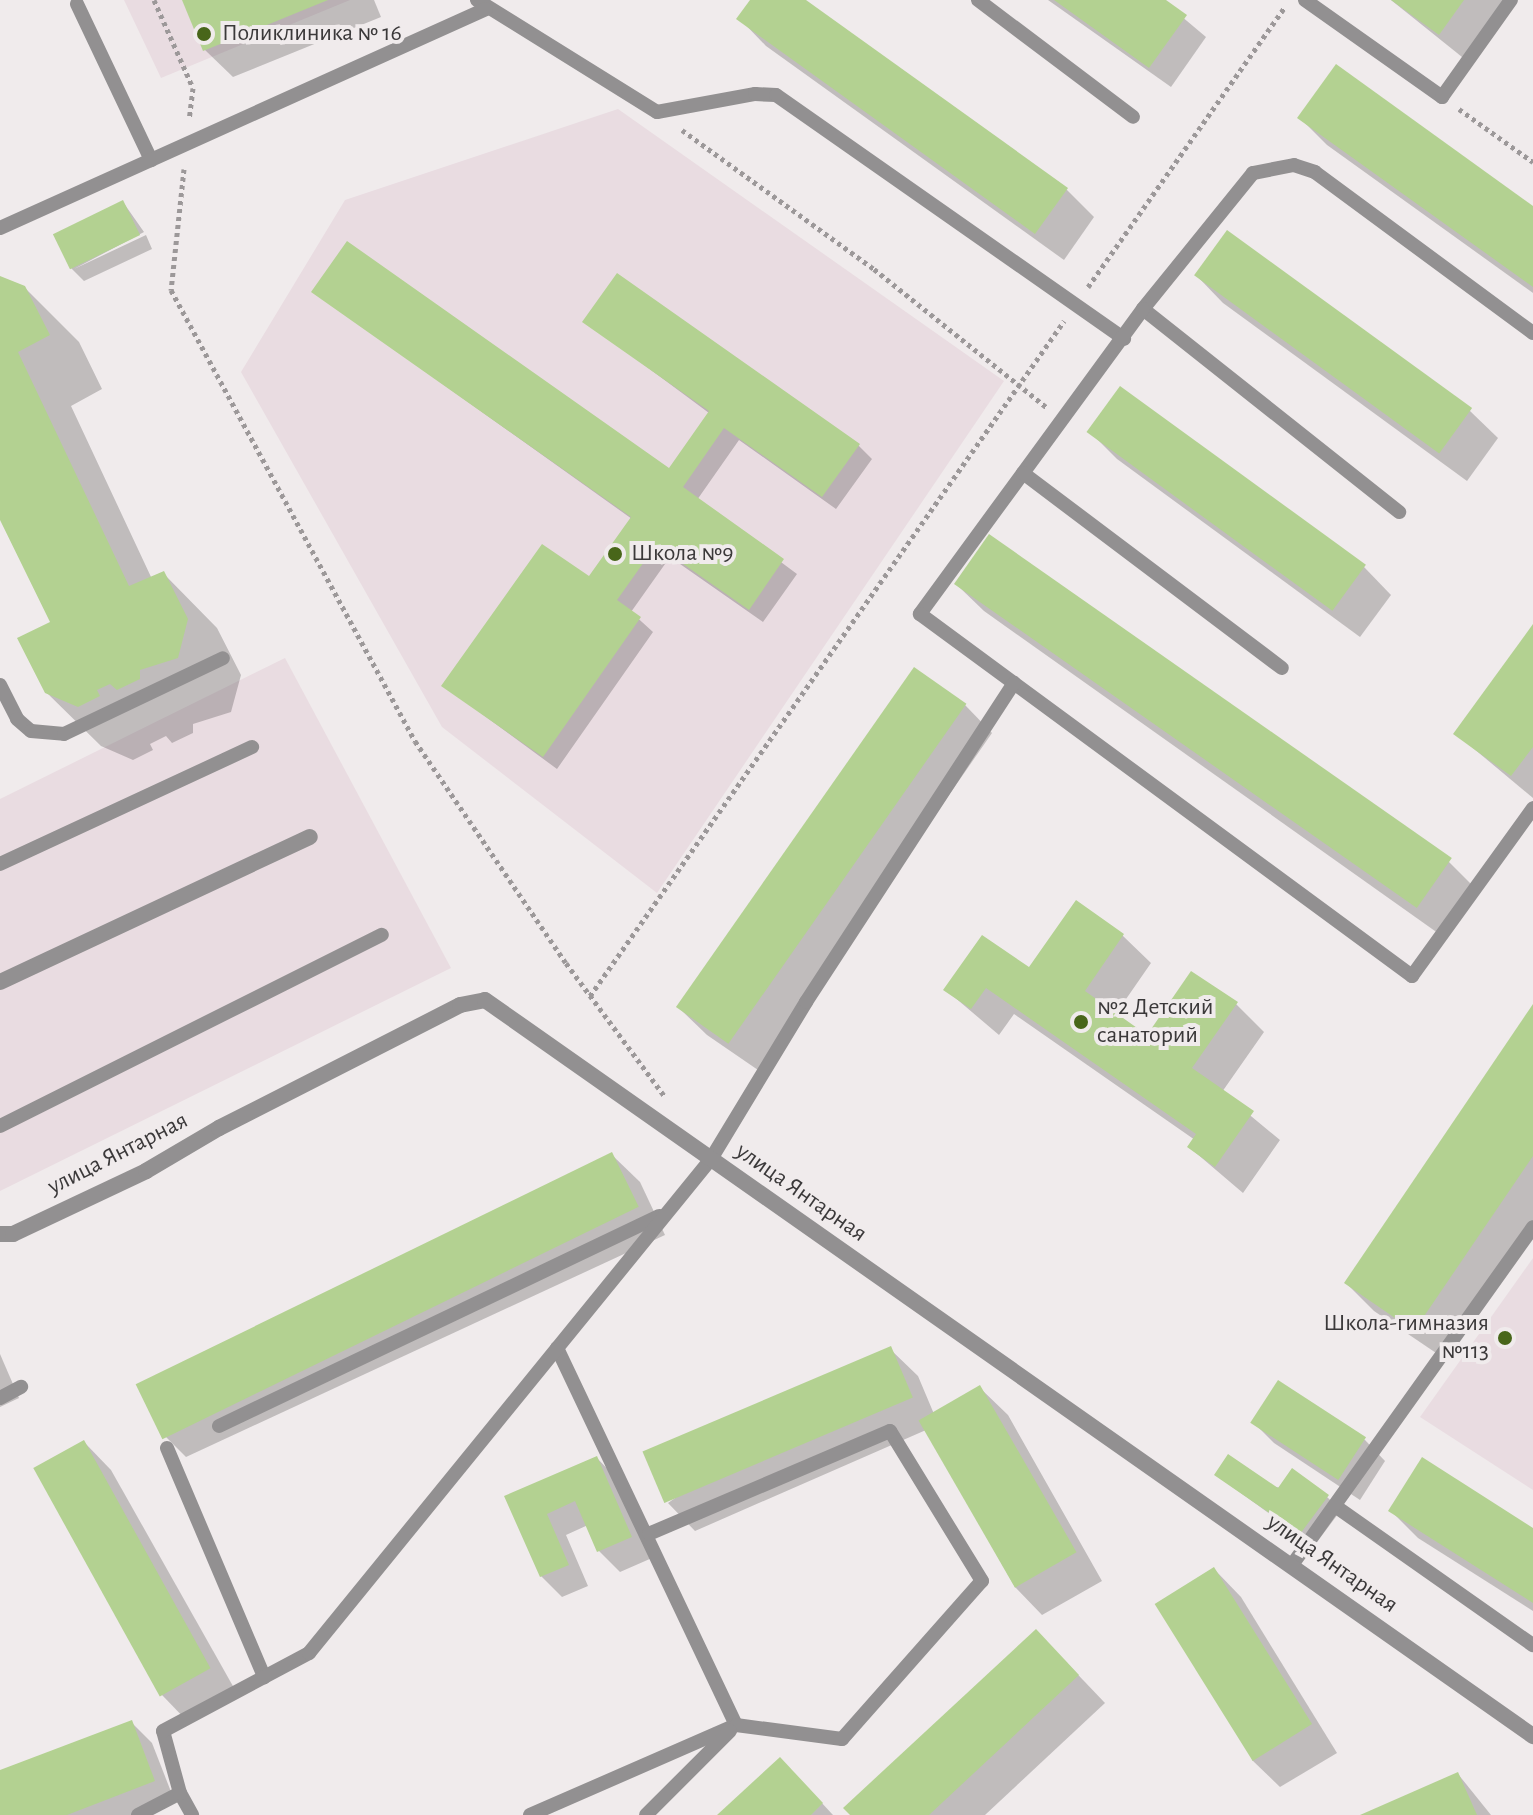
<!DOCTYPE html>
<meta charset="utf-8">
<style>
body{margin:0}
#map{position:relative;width:1533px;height:1815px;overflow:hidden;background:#f0ebec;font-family:"Alegreya Sans",sans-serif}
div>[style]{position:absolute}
.built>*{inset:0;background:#e9dce1}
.shadow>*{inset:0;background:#0003}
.building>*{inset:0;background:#b3d191;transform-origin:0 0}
.path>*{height:5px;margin-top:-2.5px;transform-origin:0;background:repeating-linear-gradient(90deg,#9c9899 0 4px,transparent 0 8px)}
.service>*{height:14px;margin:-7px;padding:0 7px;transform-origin:7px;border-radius:7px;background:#929091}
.minor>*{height:16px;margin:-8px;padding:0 8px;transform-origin:8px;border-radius:8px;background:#929091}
.dots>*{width:22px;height:22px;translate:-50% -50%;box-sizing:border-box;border:4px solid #f0ebec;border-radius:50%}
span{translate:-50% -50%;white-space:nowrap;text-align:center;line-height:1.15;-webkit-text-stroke:8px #f0ebec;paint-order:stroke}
.poi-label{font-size:24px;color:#3b393a}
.left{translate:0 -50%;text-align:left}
.right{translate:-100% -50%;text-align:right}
.street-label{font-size:24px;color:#3b393a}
</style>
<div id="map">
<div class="built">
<div style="clip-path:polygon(124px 0,350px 0,161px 78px)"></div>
<div style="clip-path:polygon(618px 109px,1004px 381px,657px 893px,442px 727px,241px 372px,345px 200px)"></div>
<div style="clip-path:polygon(285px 658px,451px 968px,0 1191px,0 799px)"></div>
<div style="clip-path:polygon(1533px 1258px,1533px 1490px,1420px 1417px)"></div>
</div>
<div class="shadow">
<div style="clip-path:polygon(185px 0,374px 0,381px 17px,233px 77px,205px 50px)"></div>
<div style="clip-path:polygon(752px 0,802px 0,1067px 190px,1094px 217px,1064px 260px,766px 46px,739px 18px)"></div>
<div style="clip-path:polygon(1048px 0,1162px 0,1206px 37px,1171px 87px)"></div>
<div style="clip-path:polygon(1391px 0,1511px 0,1467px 61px)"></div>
<div style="clip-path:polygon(1300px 118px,1533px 208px,1533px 293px,1327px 145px)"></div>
<div style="clip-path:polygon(123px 202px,144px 232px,74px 269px,146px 235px,152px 249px,84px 281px,71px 268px)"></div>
<div style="clip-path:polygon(1196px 275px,1470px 411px,1498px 438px,1467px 481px,1223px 303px)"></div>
<div style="clip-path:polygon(0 278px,24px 287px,79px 342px,102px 389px,71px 406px,152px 579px,164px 574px,217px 628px,241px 675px,231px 712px,193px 724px,193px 733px,172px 743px,166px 736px,150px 744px,153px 750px,133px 760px,101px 746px,46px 692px,53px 623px,0 515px)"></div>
<div style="clip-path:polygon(314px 292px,669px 470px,709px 413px,585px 321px,858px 445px,872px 459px,836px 509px,739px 440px,697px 500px,797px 574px,763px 622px,670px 557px,631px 612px,653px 632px,557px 769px,444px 686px,589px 579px,632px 519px)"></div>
<div style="clip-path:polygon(1089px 431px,1364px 567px,1391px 595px,1360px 637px,1117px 459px)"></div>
<div style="clip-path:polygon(956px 584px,1448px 861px,1476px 889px,1442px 936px,984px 611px)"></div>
<div style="clip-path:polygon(1533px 627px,1533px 798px,1455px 733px)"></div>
<div style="clip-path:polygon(965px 705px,992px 733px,758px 1070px,707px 1035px,679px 1008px)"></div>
<div style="clip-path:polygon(1076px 903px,1123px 936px,1151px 963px,1115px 1015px,1147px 1037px,1236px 1004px,1264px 1032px,1222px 1092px,1280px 1140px,1243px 1193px,1189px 1147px,1195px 1140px,1014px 1014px,999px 1035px,946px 990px,1029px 970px)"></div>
<div style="clip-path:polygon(1533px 1007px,1533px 1223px,1442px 1357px,1374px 1311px,1346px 1283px)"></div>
<div style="clip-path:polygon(612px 1155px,640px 1182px,665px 1235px,186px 1457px,158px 1429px)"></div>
<div style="clip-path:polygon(890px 1349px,918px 1376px,934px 1414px,980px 1388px,1008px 1415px,1102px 1581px,1042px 1615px,1015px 1587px,926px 1430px,695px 1531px,668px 1503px)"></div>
<div style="clip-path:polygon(0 1354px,19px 1398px,0 1407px)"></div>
<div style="clip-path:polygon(1253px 1422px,1365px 1440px,1385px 1461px,1360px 1500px,1274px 1443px)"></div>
<div style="clip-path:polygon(84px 1442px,111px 1470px,238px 1695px,189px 1723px,162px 1695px,35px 1469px)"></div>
<div style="clip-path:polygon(597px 1458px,617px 1479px,652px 1558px,620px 1572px,599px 1551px,588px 1525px,566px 1535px,588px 1586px,562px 1597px,541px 1576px,507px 1497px)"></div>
<div style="clip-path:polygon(1216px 1475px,1327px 1497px,1341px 1510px,1314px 1546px)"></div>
<div style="clip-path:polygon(1390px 1510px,1533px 1530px,1533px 1611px,1418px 1538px)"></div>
<div style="clip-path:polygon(1214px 1569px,1241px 1597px,1337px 1753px,1280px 1787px,1252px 1760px)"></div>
<div style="clip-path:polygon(1063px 1659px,1105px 1703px,985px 1815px,853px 1815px)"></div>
<div style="clip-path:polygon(131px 1722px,152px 1743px,175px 1802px,141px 1815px,0 1815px,0 1772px)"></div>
<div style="clip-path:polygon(1458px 1774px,1491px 1815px,1365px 1815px)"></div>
<div style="clip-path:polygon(807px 1787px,833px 1815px,720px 1815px)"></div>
</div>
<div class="building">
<div style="clip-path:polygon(182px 0,328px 0,203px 51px)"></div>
<div style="clip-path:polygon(750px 0,806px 0,1068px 188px,1035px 234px,736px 19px)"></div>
<div style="clip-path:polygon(1054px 0,1166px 0,1187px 15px,1149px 68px)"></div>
<div style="clip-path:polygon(1391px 0,1464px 0,1439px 35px)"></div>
<div style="clip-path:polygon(1336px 64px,1533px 206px,1533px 287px,1297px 118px)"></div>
<div style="left:123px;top:200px;width:39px;height:78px;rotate:64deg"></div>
<div style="left:1227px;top:230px;width:303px;height:56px;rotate:36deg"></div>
<div style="clip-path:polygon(347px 241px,669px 468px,709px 411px,582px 322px,617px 273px,860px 444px,822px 497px,724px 428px,683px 487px,784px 559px,749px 610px,656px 545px,617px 600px,641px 617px,543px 757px,441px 686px,542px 544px,589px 576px,631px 517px,311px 292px)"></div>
<div style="clip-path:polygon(0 276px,25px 286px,50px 335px,18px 352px,129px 586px,164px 571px,188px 619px,178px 658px,140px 670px,140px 679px,117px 690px,110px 684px,97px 690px,100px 696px,78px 707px,45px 693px,17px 638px,50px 622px,0 520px)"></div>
<div style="left:1120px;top:386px;width:304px;height:57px;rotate:36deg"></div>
<div style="left:989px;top:534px;width:565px;height:61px;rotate:35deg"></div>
<div style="clip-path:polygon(1533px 624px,1533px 747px,1511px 776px,1453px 734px)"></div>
<div style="left:914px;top:667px;width:64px;height:415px;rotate:35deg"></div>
<div style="clip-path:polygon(1076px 900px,1124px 934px,1085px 991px,1147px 1035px,1191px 971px,1238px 1002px,1192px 1068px,1254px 1111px,1215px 1167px,1187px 1147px,1196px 1134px,986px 988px,971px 1009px,943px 990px,982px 935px,1029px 967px)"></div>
<div style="clip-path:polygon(1533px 1004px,1533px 1156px,1414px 1331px,1344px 1283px)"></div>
<div style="left:612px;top:1152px;width:61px;height:530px;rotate:64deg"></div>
<div style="left:891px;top:1346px;width:56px;height:270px;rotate:67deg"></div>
<div style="left:1278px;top:1380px;width:105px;height:51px;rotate:33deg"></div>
<div style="left:980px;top:1385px;width:193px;height:71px;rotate:60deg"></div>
<div style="left:84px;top:1440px;width:261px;height:58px;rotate:61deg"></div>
<div style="clip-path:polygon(1228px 1454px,1278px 1488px,1292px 1468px,1329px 1495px,1300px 1534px,1214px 1475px)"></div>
<div style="clip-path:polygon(597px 1456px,632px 1537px,597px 1552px,575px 1501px,547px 1514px,569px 1565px,540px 1577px,504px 1496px)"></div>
<div style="clip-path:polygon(1422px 1457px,1533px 1528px,1533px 1603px,1388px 1511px)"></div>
<div style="left:1214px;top:1567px;width:185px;height:70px;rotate:58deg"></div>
<div style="clip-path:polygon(1036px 1629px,1079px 1675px,929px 1815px,850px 1815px,843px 1808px)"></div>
<div style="clip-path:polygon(132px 1720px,155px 1781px,67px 1815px,0 1815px,0 1770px)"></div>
<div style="clip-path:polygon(780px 1757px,823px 1803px,811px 1815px,717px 1815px)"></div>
<div style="clip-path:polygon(1458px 1772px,1477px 1815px,1360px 1815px)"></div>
</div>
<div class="path">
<div style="left:154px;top:0;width:96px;rotate:66.1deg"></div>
<div style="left:193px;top:88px;width:31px;rotate:97deg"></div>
<div style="left:1459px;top:109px;width:91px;rotate:35.6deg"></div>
<div style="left:682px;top:130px;width:237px;rotate:35.9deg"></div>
<div style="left:874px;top:269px;width:221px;rotate:38.7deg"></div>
<div style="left:184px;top:169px;width:122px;rotate:96.1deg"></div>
<div style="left:171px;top:290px;width:513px;rotate:61.59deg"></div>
<div style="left:415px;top:741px;width:268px;rotate:55.8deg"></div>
<div style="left:566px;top:963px;width:167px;rotate:53.5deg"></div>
<div style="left:1088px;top:287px;width:342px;rotate:-54.9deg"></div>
<div style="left:590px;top:996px;width:825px;rotate:-54.92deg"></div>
</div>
<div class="service">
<div style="left:477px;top:0;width:212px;rotate:31.9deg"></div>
<div style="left:657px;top:112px;width:100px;rotate:-10.4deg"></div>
<div style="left:755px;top:94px;width:21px;rotate:3deg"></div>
<div style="left:776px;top:95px;width:425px;rotate:35deg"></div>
<div style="left:978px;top:0;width:194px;rotate:37deg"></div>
<div style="left:1305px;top:0;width:168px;rotate:35.3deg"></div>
<div style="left:1442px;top:97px;width:119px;rotate:-54.6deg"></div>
<div style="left:77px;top:4px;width:173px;rotate:64.6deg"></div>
<div style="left:0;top:228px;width:533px;rotate:-24.26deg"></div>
<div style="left:1143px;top:309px;width:327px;rotate:38.4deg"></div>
<div style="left:1533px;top:333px;width:271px;rotate:-143.6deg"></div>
<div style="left:1315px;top:172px;width:22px;rotate:-162deg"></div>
<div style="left:1294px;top:165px;width:42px;rotate:169deg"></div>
<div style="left:1253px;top:173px;width:175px;rotate:129deg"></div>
<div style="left:1143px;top:309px;width:378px;rotate:126.2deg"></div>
<div style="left:920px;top:614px;width:611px;rotate:36.34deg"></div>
<div style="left:1412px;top:976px;width:207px;rotate:-54.2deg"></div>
<div style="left:1023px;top:473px;width:324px;rotate:37deg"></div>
<div style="left:0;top:685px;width:38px;rotate:63deg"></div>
<div style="left:17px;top:719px;width:18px;rotate:41deg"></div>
<div style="left:31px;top:731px;width:33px;rotate:5deg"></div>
<div style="left:64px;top:734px;width:176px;rotate:-25.5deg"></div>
<div style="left:0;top:864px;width:278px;rotate:-24.9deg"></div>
<div style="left:0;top:1126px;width:427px;rotate:-26.6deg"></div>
<div style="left:557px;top:1348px;width:417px;rotate:64.6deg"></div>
<div style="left:0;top:1398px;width:24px;rotate:-28deg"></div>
<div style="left:219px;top:1426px;width:488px;rotate:-25.5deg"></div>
<div style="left:167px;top:1448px;width:249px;rotate:67deg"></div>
<div style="left:1335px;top:1506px;width:242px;rotate:35.1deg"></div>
<div style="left:1292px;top:1565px;width:415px;rotate:-54.5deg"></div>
<div style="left:180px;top:1793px;width:25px;rotate:61deg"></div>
<div style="left:138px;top:1815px;width:47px;rotate:-27.6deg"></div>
<div style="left:180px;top:1793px;width:64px;rotate:-105.3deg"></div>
<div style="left:163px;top:1731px;width:166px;rotate:-28.1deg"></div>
<div style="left:309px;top:1653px;width:637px;rotate:-50.86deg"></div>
<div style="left:711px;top:1159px;width:184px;rotate:-58.8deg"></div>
<div style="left:806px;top:1002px;width:381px;rotate:-56.9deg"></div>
<div style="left:530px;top:1815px;width:225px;rotate:-23.6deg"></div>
<div style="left:736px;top:1725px;width:107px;rotate:7.5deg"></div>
<div style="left:842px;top:1739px;width:211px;rotate:-48.5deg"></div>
<div style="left:982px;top:1581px;width:176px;rotate:-121.5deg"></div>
<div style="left:890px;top:1431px;width:262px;rotate:156.9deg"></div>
<div style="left:646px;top:1815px;width:119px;rotate:-45deg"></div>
</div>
<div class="minor">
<div style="left:0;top:982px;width:342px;rotate:-25.1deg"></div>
<div style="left:0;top:1234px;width:13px"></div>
<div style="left:13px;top:1234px;width:147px;rotate:-25.3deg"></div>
<div style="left:146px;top:1171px;width:85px;rotate:-30.5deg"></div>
<div style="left:219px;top:1128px;width:271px;rotate:-27deg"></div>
<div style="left:460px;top:1005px;width:25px;rotate:-11deg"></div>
<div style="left:485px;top:1000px;width:1281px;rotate:35.08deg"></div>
</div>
<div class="dots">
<div style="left:204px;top:34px;background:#48661a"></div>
<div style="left:615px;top:554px;background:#48661a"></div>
<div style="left:1081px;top:1022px;background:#48661a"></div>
<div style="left:1505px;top:1338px;background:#48661a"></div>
</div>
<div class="poi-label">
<span class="left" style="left:222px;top:34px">Поликлиника № 16</span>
<span class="left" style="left:631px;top:554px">Школа №9</span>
<span class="left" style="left:1097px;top:1022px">№2 Детский<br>санаторий</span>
<span class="right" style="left:1489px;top:1338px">Школа-гимназия<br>№113</span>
</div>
<div class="street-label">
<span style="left:118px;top:1154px;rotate:-27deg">улица Янтарная</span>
<span style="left:801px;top:1193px;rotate:35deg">улица Янтарная</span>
<span style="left:1332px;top:1564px;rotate:35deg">улица Янтарная</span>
</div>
</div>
